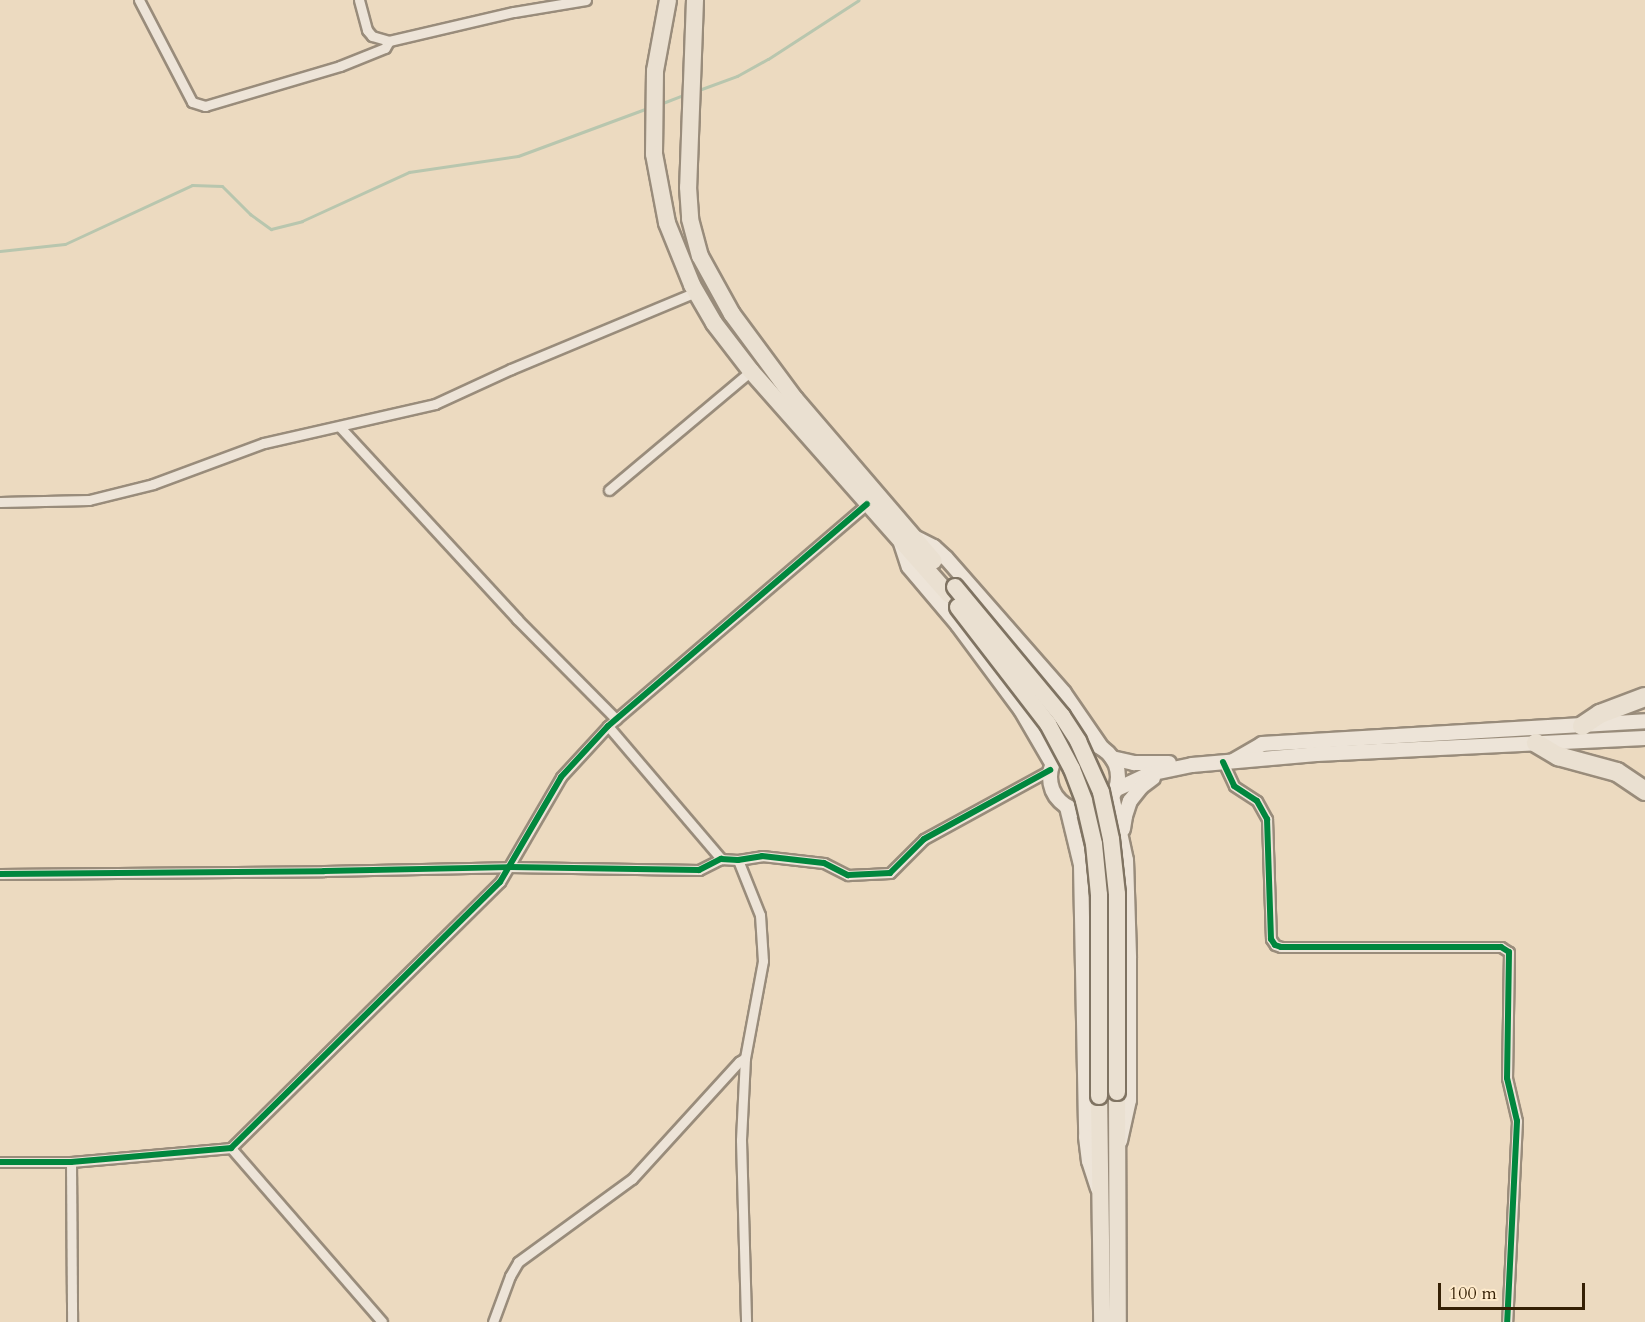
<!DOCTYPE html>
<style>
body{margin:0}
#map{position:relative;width:1645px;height:1322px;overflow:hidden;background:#ecdac0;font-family:Cardo,serif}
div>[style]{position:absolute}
.stream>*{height:3px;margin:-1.5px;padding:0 1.5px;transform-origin:1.5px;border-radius:1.5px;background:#b8c6ae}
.roads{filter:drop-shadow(2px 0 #998c7b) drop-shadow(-2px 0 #998c7b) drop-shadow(0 2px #998c7b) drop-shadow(0 -2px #998c7b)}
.minor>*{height:9px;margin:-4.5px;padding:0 4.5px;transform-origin:4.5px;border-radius:4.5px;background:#ede4d8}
.secondary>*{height:14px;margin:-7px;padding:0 7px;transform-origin:7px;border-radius:7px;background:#ede4d8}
.secondary>.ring{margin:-7px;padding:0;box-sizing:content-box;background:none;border:14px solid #ede4d8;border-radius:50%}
.trunk>*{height:16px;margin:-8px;padding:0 8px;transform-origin:8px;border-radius:8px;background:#eae0d1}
.motorway>*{height:18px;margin:-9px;padding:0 9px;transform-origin:9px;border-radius:9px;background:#eae0d1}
.bridges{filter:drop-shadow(2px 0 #7f7362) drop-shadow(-2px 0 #7f7362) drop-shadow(0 2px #7f7362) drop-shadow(0 -2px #7f7362)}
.trunk-bridge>*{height:16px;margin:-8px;padding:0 8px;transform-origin:8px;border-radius:8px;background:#eae0d1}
.cycleway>*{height:6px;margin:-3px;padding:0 3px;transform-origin:3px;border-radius:3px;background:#00873e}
span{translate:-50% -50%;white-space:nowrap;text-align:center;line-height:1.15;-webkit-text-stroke:5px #feeacb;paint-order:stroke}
.scale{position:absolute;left:1438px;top:1283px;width:147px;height:27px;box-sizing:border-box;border:3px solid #352005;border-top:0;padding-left:8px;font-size:18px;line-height:21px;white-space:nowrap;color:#352005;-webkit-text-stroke:4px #feeacb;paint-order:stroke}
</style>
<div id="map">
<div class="stream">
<div style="left:696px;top:91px;width:44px;rotate:-20.1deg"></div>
<div style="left:737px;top:76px;width:35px;rotate:-29deg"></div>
<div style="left:768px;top:59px;width:108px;rotate:-33deg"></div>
<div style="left:660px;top:104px;width:26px;rotate:-21deg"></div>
<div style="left:0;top:251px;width:65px;rotate:-6.1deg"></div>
<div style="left:65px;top:244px;width:140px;rotate:-24.9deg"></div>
<div style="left:192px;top:185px;width:30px;rotate:2deg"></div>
<div style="left:222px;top:186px;width:40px;rotate:45deg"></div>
<div style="left:250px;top:214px;width:26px;rotate:36deg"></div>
<div style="left:271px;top:229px;width:32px;rotate:-14deg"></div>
<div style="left:302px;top:221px;width:118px;rotate:-24.6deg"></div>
<div style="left:409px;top:172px;width:110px;rotate:-8.4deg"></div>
<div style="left:518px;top:156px;width:139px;rotate:-20.3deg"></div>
</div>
<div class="roads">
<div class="minor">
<div style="left:139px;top:0;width:115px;rotate:62.5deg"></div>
<div style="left:192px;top:102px;width:14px;rotate:17deg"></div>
<div style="left:205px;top:106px;width:141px;rotate:-16.5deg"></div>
<div style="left:340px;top:66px;width:48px;rotate:-21.8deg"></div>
<div style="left:385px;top:48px;width:8px;rotate:-60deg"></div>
<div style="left:359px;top:0;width:31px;rotate:75deg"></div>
<div style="left:367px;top:30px;width:8px;rotate:50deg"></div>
<div style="left:372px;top:36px;width:18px;rotate:16deg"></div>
<div style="left:389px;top:41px;width:128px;rotate:-13.1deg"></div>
<div style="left:514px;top:12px;width:73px;rotate:-9.5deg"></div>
<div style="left:340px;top:427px;width:261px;rotate:47.3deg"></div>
<div style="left:517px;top:619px;width:141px;rotate:45.3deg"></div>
<div style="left:609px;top:490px;width:185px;rotate:-40deg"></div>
<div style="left:0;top:502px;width:89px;rotate:-1.3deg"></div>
<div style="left:89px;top:500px;width:66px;rotate:-14deg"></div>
<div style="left:153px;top:484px;width:118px;rotate:-20.3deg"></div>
<div style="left:264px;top:443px;width:175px;rotate:-12.8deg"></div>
<div style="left:435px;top:404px;width:84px;rotate:-24.7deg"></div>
<div style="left:511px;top:369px;width:200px;rotate:-22.6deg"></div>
<div style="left:608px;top:726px;width:175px;rotate:49.6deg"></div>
<div style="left:1223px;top:762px;width:26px;rotate:65deg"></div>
<div style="left:1234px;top:786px;width:27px;rotate:33deg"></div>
<div style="left:1257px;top:801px;width:21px;rotate:61deg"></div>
<div style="left:1267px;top:819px;width:120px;rotate:88.1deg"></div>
<div style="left:1271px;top:939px;width:7px;rotate:56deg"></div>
<div style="left:1275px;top:945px;width:6px;rotate:18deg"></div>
<div style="left:1281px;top:947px;width:220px"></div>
<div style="left:1501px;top:947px;width:9px;rotate:32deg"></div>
<div style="left:1509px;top:952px;width:126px;rotate:90.9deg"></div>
<div style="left:1507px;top:1078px;width:44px;rotate:76.9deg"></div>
<div style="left:1517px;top:1121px;width:201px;rotate:92.8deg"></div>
<div style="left:738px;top:860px;width:59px;rotate:68.2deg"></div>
<div style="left:760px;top:915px;width:46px;rotate:86.3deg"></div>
<div style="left:763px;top:961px;width:99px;rotate:100.5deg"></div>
<div style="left:745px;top:1058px;width:82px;rotate:92.8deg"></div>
<div style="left:741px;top:1140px;width:182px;rotate:88.4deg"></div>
<div style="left:0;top:874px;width:324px;rotate:-0.5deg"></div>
<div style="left:324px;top:871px;width:185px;rotate:-1.2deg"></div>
<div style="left:509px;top:867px;width:190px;rotate:0.9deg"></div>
<div style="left:699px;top:870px;width:25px;rotate:-27deg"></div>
<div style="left:721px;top:859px;width:17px;rotate:3deg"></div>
<div style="left:738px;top:860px;width:24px;rotate:-9deg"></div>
<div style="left:762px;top:856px;width:62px;rotate:6.4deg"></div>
<div style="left:824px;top:863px;width:27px;rotate:27deg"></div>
<div style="left:848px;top:875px;width:42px;rotate:-2.7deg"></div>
<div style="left:890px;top:873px;width:48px;rotate:-45deg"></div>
<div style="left:924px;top:839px;width:144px;rotate:-28.7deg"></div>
<div style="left:231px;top:1148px;width:230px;rotate:49deg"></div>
<div style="left:0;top:1162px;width:71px"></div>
<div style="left:71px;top:1162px;width:161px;rotate:-5deg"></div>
<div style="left:231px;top:1148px;width:378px;rotate:-44.7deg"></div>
<div style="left:500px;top:882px;width:121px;rotate:-59.8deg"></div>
<div style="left:561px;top:777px;width:69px;rotate:-47.3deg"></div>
<div style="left:608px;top:726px;width:341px;rotate:-40.6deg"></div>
<div style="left:71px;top:1162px;width:160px;rotate:89.6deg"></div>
<div style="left:493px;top:1322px;width:49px;rotate:-69.7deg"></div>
<div style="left:510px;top:1276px;width:16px;rotate:-60deg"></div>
<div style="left:518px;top:1262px;width:141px;rotate:-36.1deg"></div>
<div style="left:632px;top:1179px;width:159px;rotate:-47.6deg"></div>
<div style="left:739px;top:1062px;width:7px;rotate:-34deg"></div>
</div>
<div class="secondary">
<div style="left:916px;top:538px;width:20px;rotate:27deg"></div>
<div style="left:934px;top:547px;width:16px;rotate:43deg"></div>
<div style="left:946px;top:558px;width:179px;rotate:48.8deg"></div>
<div style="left:1064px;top:693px;width:67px;rotate:55.4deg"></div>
<div style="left:900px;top:540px;width:28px;rotate:72deg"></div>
<div style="left:909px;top:567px;width:76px;rotate:49.8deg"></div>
<div style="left:958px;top:625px;width:106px;rotate:53.5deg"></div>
<div style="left:1021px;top:710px;width:61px;rotate:59.7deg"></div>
<div class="ring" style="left:1050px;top:743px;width:54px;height:54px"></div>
<div style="left:1112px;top:758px;width:23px;rotate:13deg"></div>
<div style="left:1134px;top:763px;width:35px"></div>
<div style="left:1233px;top:761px;width:34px;rotate:-30deg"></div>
<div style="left:1262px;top:744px;width:384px;rotate:-3.4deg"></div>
<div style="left:1115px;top:790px;width:38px;rotate:-25deg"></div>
<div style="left:1149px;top:774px;width:44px;rotate:-11.8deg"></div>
<div style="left:1192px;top:765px;width:125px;rotate:-5deg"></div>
<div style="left:1317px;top:754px;width:328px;rotate:-2.8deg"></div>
<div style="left:1112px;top:796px;width:66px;rotate:77.7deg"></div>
<div style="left:1126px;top:860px;width:98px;rotate:88.2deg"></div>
<div style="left:1129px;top:958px;width:142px;rotate:90deg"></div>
<div style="left:1129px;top:1100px;width:42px;rotate:102.4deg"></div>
<div style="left:1067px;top:807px;width:60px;rotate:76.4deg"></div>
<div style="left:1081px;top:865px;width:272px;rotate:88.9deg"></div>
<div style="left:1086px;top:1137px;width:24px;rotate:83deg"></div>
<div style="left:1089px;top:1161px;width:29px;rotate:72deg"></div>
<div style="left:1123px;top:829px;width:13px;rotate:-81deg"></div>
<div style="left:1125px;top:816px;width:16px;rotate:-72deg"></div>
<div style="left:1130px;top:801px;width:18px;rotate:-52deg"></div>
<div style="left:1141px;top:787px;width:15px;rotate:-37deg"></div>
</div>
<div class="trunk">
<div style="left:668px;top:0;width:72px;rotate:100.4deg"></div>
<div style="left:655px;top:71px;width:83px;rotate:90.7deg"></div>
<div style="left:654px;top:154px;width:70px;rotate:79.3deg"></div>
<div style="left:667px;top:223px;width:67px;rotate:68deg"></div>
<div style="left:692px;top:285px;width:44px;rotate:59.9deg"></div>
<div style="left:714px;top:323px;width:61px;rotate:52.4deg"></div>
<div style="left:751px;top:371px;width:298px;rotate:48.5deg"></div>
<div style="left:695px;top:0;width:187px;rotate:92.1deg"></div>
<div style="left:688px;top:187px;width:32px;rotate:86deg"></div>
<div style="left:690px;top:219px;width:38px;rotate:75deg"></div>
<div style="left:700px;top:256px;width:66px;rotate:61.1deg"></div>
<div style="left:732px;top:314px;width:106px;rotate:53.5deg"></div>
<div style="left:795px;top:399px;width:213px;rotate:49.4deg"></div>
<div style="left:1117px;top:1092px;width:230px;rotate:89.8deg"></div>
<div style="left:1099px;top:1096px;width:226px;rotate:89.2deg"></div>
</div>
<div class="motorway">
<div style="left:1582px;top:726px;width:22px;rotate:-34deg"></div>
<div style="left:1600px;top:714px;width:48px;rotate:-20.7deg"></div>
<div style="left:1536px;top:743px;width:26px;rotate:31deg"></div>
<div style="left:1558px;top:756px;width:61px;rotate:15.2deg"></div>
<div style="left:1617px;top:772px;width:34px;rotate:34deg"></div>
</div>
</div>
<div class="bridges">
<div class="trunk-bridge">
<div style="left:955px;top:587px;width:168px;rotate:50.3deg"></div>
<div style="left:1062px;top:716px;width:30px;rotate:57deg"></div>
<div style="left:1078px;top:741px;width:56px;rotate:65.7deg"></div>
<div style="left:1101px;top:792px;width:48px;rotate:78deg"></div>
<div style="left:1111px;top:839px;width:55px;rotate:83.8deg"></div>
<div style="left:1117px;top:894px;width:198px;rotate:90deg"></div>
<div style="left:958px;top:607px;width:148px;rotate:52.4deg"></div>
<div style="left:1048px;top:724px;width:51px;rotate:61.9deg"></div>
<div style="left:1072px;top:769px;width:34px;rotate:69deg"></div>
<div style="left:1084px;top:801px;width:44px;rotate:76.9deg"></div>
<div style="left:1094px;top:844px;width:51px;rotate:84.4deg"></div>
<div style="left:1099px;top:895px;width:201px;rotate:90deg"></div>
</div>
</div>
<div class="cycleway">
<div style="left:1223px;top:762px;width:26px;rotate:65deg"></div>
<div style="left:1234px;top:786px;width:27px;rotate:33deg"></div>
<div style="left:1257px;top:801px;width:21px;rotate:61deg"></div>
<div style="left:1267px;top:819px;width:120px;rotate:88.1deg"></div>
<div style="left:1271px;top:939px;width:7px;rotate:56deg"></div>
<div style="left:1275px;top:945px;width:6px;rotate:18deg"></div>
<div style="left:1281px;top:947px;width:220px"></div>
<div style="left:1501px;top:947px;width:9px;rotate:32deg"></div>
<div style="left:1509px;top:952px;width:126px;rotate:90.9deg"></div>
<div style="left:1507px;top:1078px;width:44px;rotate:76.9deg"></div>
<div style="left:1517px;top:1121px;width:201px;rotate:92.8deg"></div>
<div style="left:0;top:874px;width:324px;rotate:-0.5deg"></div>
<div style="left:324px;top:871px;width:185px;rotate:-1.2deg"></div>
<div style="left:509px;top:867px;width:190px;rotate:0.9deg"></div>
<div style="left:699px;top:870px;width:25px;rotate:-27deg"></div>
<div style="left:721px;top:859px;width:17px;rotate:3deg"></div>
<div style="left:738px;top:860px;width:24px;rotate:-9deg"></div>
<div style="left:762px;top:856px;width:62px;rotate:6.4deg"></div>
<div style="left:824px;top:863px;width:27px;rotate:27deg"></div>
<div style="left:848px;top:875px;width:42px;rotate:-2.7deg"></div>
<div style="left:890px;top:873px;width:48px;rotate:-45deg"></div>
<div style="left:924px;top:839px;width:144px;rotate:-28.7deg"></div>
<div style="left:0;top:1162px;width:71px"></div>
<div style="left:71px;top:1162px;width:161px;rotate:-5deg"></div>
<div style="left:231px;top:1148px;width:378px;rotate:-44.7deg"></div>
<div style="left:500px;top:882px;width:121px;rotate:-59.8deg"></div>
<div style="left:561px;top:777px;width:69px;rotate:-47.3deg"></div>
<div style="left:608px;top:726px;width:341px;rotate:-40.6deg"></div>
</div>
<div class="scale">100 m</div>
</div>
